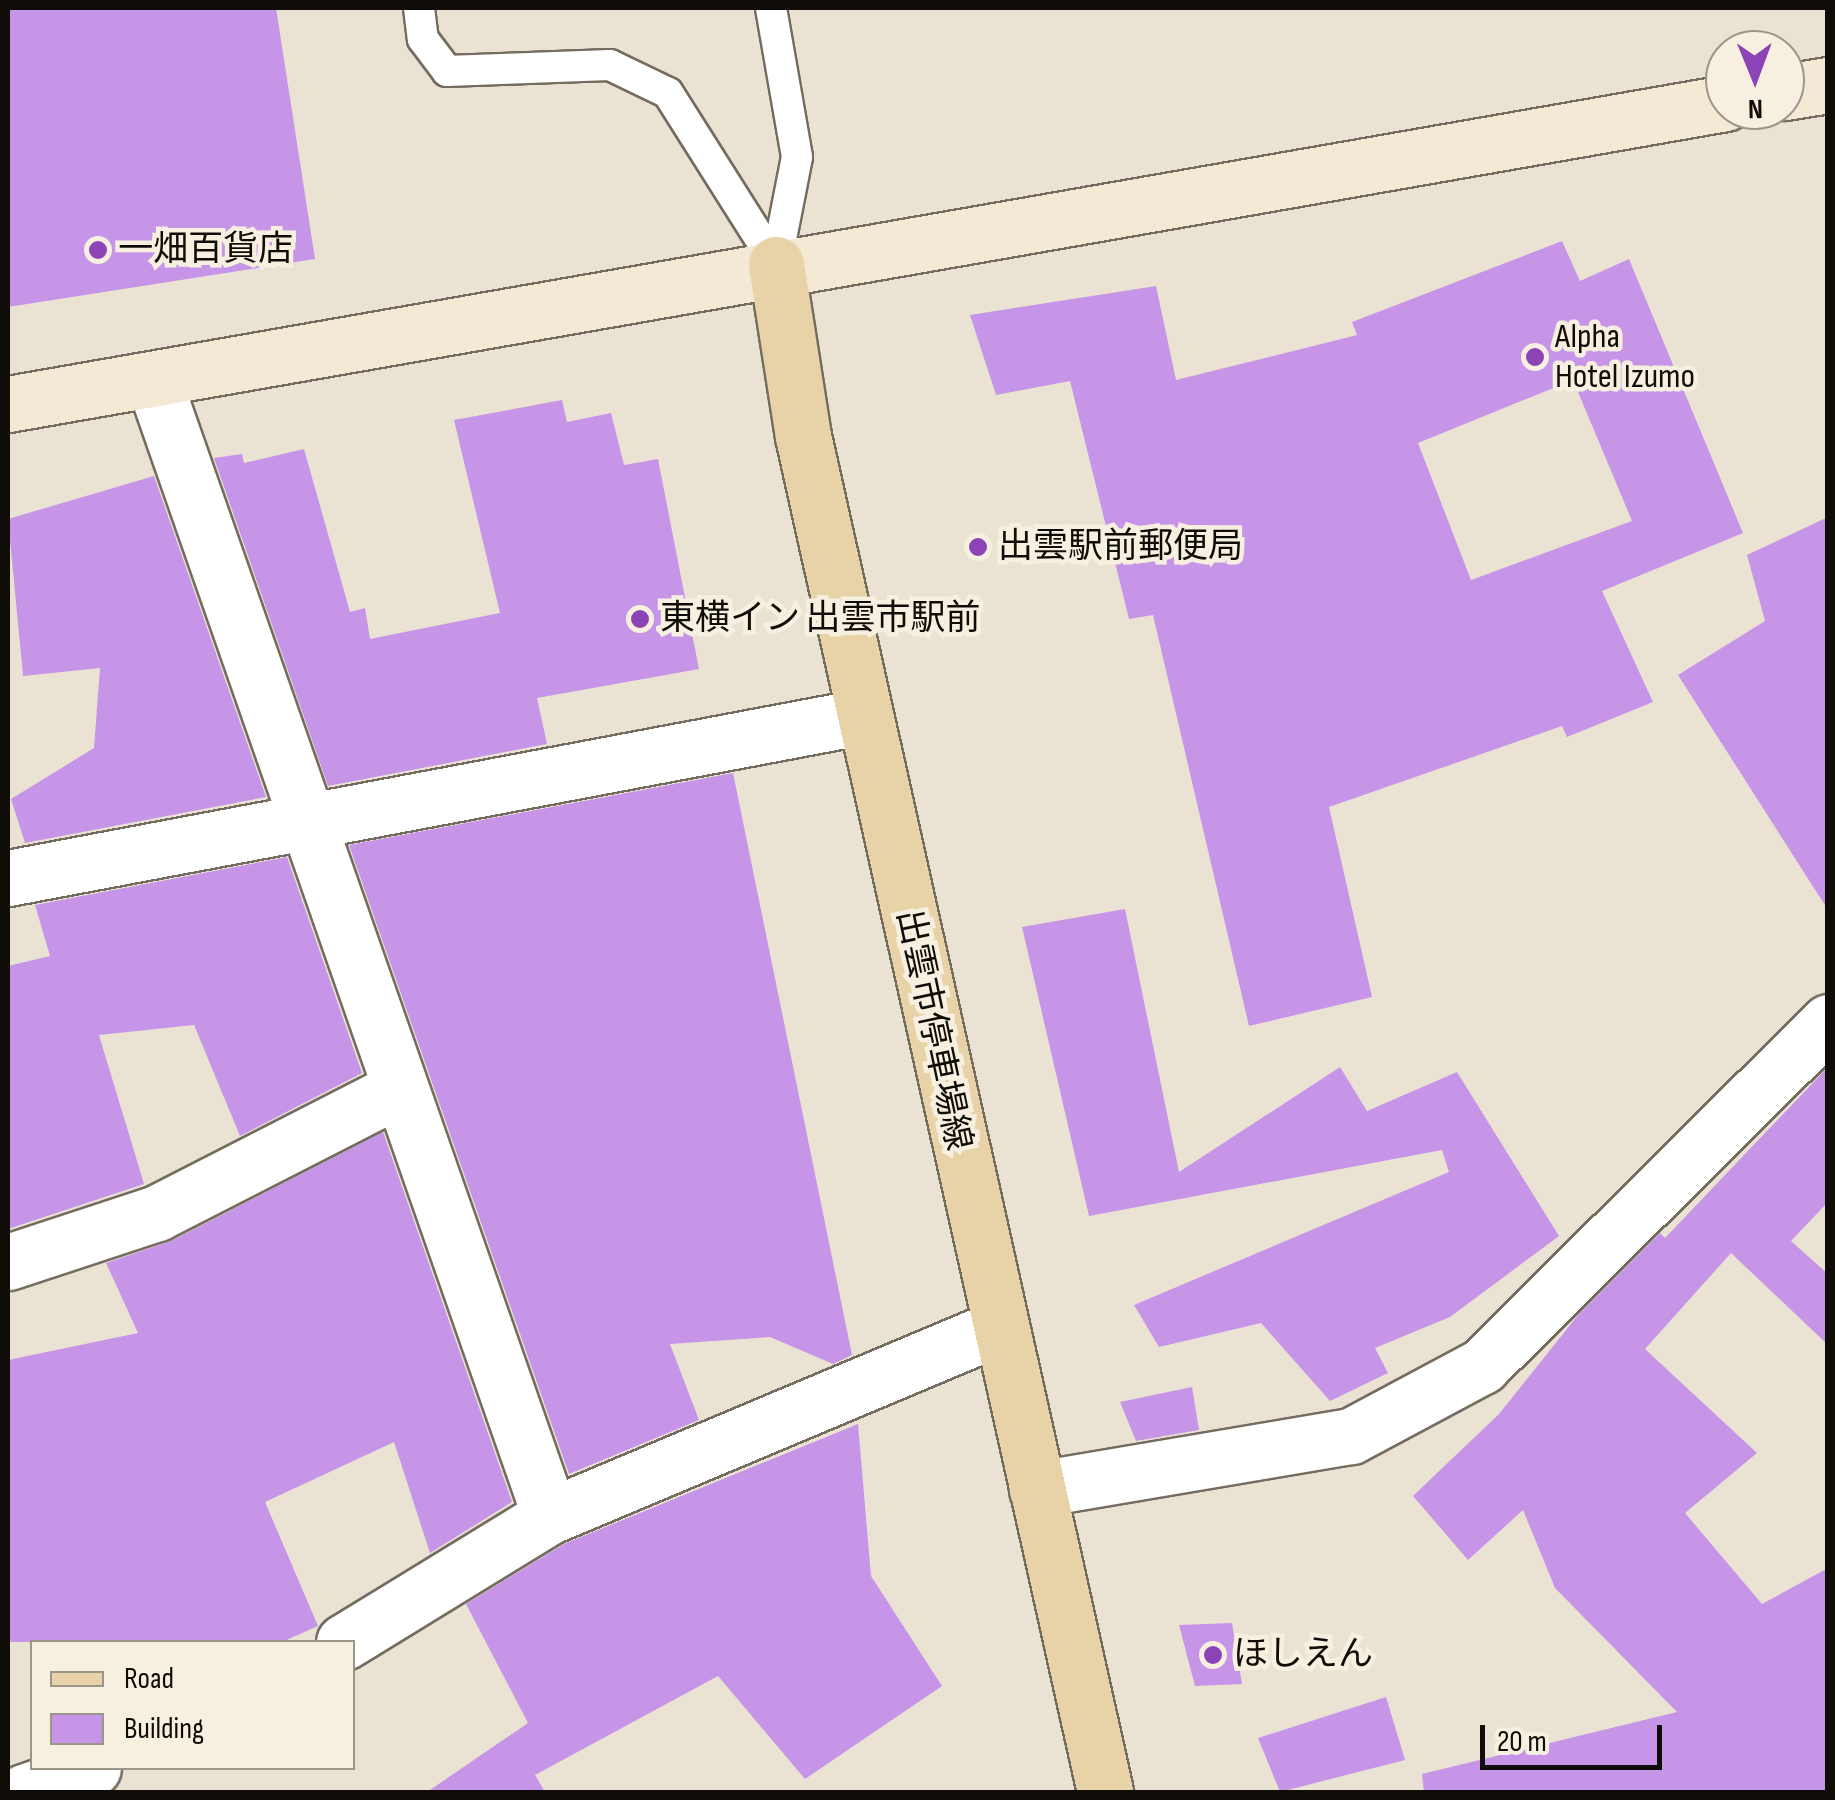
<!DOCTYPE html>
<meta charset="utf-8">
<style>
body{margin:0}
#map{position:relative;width:1835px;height:1800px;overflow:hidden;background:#eae2d3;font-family:"Sofia Sans Condensed","Noto Sans JP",sans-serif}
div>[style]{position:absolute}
.building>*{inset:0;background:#c795e8}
.roads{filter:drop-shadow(2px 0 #746c5f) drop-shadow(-2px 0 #746c5f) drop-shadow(0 2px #746c5f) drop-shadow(0 -2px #746c5f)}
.lane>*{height:30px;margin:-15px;padding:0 15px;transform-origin:15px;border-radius:15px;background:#fff}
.street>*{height:55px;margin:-27.5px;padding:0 27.5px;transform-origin:27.5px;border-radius:27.5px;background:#fff}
.secondary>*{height:55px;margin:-27.5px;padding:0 27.5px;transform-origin:27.5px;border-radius:27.5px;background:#f4e9d4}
.primary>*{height:55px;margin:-27.5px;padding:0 27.5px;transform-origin:27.5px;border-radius:27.5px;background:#e8d3a9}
.dots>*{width:28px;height:28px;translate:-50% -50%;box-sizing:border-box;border:5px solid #f7efe0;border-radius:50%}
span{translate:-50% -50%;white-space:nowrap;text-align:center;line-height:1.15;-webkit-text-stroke:9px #f7efe0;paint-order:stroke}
.poi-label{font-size:35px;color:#100d08}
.left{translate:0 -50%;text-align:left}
.street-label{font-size:35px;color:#100d08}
.frame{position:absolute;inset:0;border:10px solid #100d08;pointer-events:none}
.legend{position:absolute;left:30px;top:1640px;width:325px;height:130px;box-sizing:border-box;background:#f7efe0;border:2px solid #9b958a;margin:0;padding:12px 18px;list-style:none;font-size:30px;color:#100d08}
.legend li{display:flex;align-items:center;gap:20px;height:50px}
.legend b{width:50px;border:2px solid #9b958a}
.north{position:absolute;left:1705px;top:30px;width:100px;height:100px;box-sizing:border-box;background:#f7efe0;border:2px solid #9b958a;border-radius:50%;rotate:179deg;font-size:28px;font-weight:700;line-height:40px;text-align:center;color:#100d08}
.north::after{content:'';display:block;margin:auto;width:35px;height:45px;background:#8c43b5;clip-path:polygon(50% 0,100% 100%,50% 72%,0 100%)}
.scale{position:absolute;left:1480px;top:1725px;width:182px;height:45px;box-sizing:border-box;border:5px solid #100d08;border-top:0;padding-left:12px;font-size:30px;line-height:35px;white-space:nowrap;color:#100d08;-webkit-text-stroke:8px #f7efe0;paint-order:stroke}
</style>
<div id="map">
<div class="building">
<div style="clip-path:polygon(8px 8px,276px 8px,315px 259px,8px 307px)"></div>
<div style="clip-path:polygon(evenodd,1562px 241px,1580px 281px,1629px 259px,1743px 533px,1602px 591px,1653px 702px,1567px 737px,1562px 726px,1329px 807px,1372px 997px,1249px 1026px,1153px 615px,1129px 619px,1070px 381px,996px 395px,970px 315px,1156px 286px,1176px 380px,1357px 335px,1352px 322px,1562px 241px,1573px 380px,1632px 521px,1471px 580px,1418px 443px,1573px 380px)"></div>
<div style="clip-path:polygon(562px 400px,567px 422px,611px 413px,624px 465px,658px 459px,699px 669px,537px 698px,547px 744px,328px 786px,214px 458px,242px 454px,244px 463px,304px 449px,350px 612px,365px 608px,370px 639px,500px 613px,454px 420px)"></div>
<div style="clip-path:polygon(154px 476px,266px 797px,25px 843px,11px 799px,94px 748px,100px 668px,23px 676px,8px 519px)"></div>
<div style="clip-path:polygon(1828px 517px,1828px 910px,1678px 675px,1765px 621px,1747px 555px)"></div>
<div style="clip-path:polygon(733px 773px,852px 1355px,833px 1364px,770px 1337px,670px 1344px,699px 1420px,569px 1474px,349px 845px)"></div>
<div style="clip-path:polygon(287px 857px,362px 1073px,240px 1136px,194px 1025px,99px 1035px,144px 1184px,8px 1229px,8px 966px,50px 956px,35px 905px)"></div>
<div style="clip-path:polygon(1125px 909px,1179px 1172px,1340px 1067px,1367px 1111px,1457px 1072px,1559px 1236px,1450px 1317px,1375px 1348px,1388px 1373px,1330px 1401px,1261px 1323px,1159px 1347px,1134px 1305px,1449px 1172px,1442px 1150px,1089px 1216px,1022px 927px)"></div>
<div style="clip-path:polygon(1828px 1067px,1828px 1202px,1791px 1241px,1828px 1274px,1828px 1345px,1731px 1253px,1645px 1349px,1757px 1453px,1685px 1513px,1762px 1604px,1828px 1568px,1828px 1792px,1424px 1792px,1422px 1774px,1677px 1712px,1555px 1588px,1523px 1510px,1468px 1560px,1413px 1496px,1499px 1414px,1578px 1315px,1660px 1233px,1665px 1238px)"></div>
<div style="clip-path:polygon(383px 1132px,512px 1502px,430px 1553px,394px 1442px,265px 1502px,318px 1626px,282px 1642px,8px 1642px,8px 1360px,138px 1333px,106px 1263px,171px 1241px)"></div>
<div style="clip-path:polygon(1192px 1387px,1199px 1430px,1136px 1441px,1120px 1402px)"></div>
<div style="clip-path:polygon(858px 1424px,871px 1576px,942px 1686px,805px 1779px,718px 1676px,535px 1775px,545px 1792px,427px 1792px,528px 1723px,466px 1604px,564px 1544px)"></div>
<div style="clip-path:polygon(1232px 1623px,1242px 1684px,1195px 1686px,1179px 1625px)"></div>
<div style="clip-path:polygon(1386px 1697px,1405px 1760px,1280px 1792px,1258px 1738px)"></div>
</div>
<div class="roads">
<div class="lane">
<div style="left:419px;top:8px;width:31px;rotate:83deg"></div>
<div style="left:423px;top:39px;width:40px;rotate:53deg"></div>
<div style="left:447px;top:71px;width:163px;rotate:-2.1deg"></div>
<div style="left:610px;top:65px;width:64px;rotate:25.8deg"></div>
<div style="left:668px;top:93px;width:202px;rotate:57.7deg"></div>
<div style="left:771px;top:8px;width:151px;rotate:80.1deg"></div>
<div style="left:797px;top:157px;width:109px;rotate:101.1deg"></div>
</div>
<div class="street">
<div style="left:153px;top:379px;width:1204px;rotate:70.75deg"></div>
<div style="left:8px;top:878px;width:872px;rotate:-10.7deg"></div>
<div style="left:8px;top:1262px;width:157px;rotate:-18.2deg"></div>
<div style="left:157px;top:1213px;width:272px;rotate:-27.1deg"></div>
<div style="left:1037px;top:1489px;width:318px;rotate:-9.6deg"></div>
<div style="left:1351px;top:1436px;width:149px;rotate:-28.1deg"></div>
<div style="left:1482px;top:1366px;width:488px;rotate:-44.8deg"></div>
<div style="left:344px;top:1642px;width:241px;rotate:-31.5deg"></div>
<div style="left:550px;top:1516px;width:486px;rotate:-22.8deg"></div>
<div style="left:24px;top:1792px;width:73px;rotate:-19.2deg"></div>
</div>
<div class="secondary">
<div style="left:1785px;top:92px;width:44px;rotate:-9.2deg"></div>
<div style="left:8px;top:404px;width:1743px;rotate:-9.94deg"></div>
</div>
<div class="primary">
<div style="left:776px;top:264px;width:174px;rotate:81.1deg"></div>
<div style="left:803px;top:436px;width:1389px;rotate:77.44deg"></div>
</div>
</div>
<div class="dots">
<div style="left:98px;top:250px;background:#8c43b5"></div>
<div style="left:1535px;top:357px;background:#8c43b5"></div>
<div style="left:978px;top:547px;background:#8c43b5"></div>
<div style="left:640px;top:619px;background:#8c43b5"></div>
<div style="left:1213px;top:1655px;background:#8c43b5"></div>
</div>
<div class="poi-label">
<span class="left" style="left:118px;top:250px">一畑百貨店</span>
<span class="left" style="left:1555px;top:357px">Alpha<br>Hotel Izumo</span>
<span class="left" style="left:998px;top:547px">出雲駅前郵便局</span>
<span class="left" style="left:660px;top:619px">東横イン 出雲市駅前</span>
<span class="left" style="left:1233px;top:1655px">ほしえん</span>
</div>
<div class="street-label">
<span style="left:933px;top:1030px;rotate:78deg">出雲市停車場線</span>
</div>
<div class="frame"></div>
<ul class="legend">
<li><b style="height:12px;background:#e8d3a9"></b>Road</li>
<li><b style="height:28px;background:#c795e8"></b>Building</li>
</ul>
<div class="north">N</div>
<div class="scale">20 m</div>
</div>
